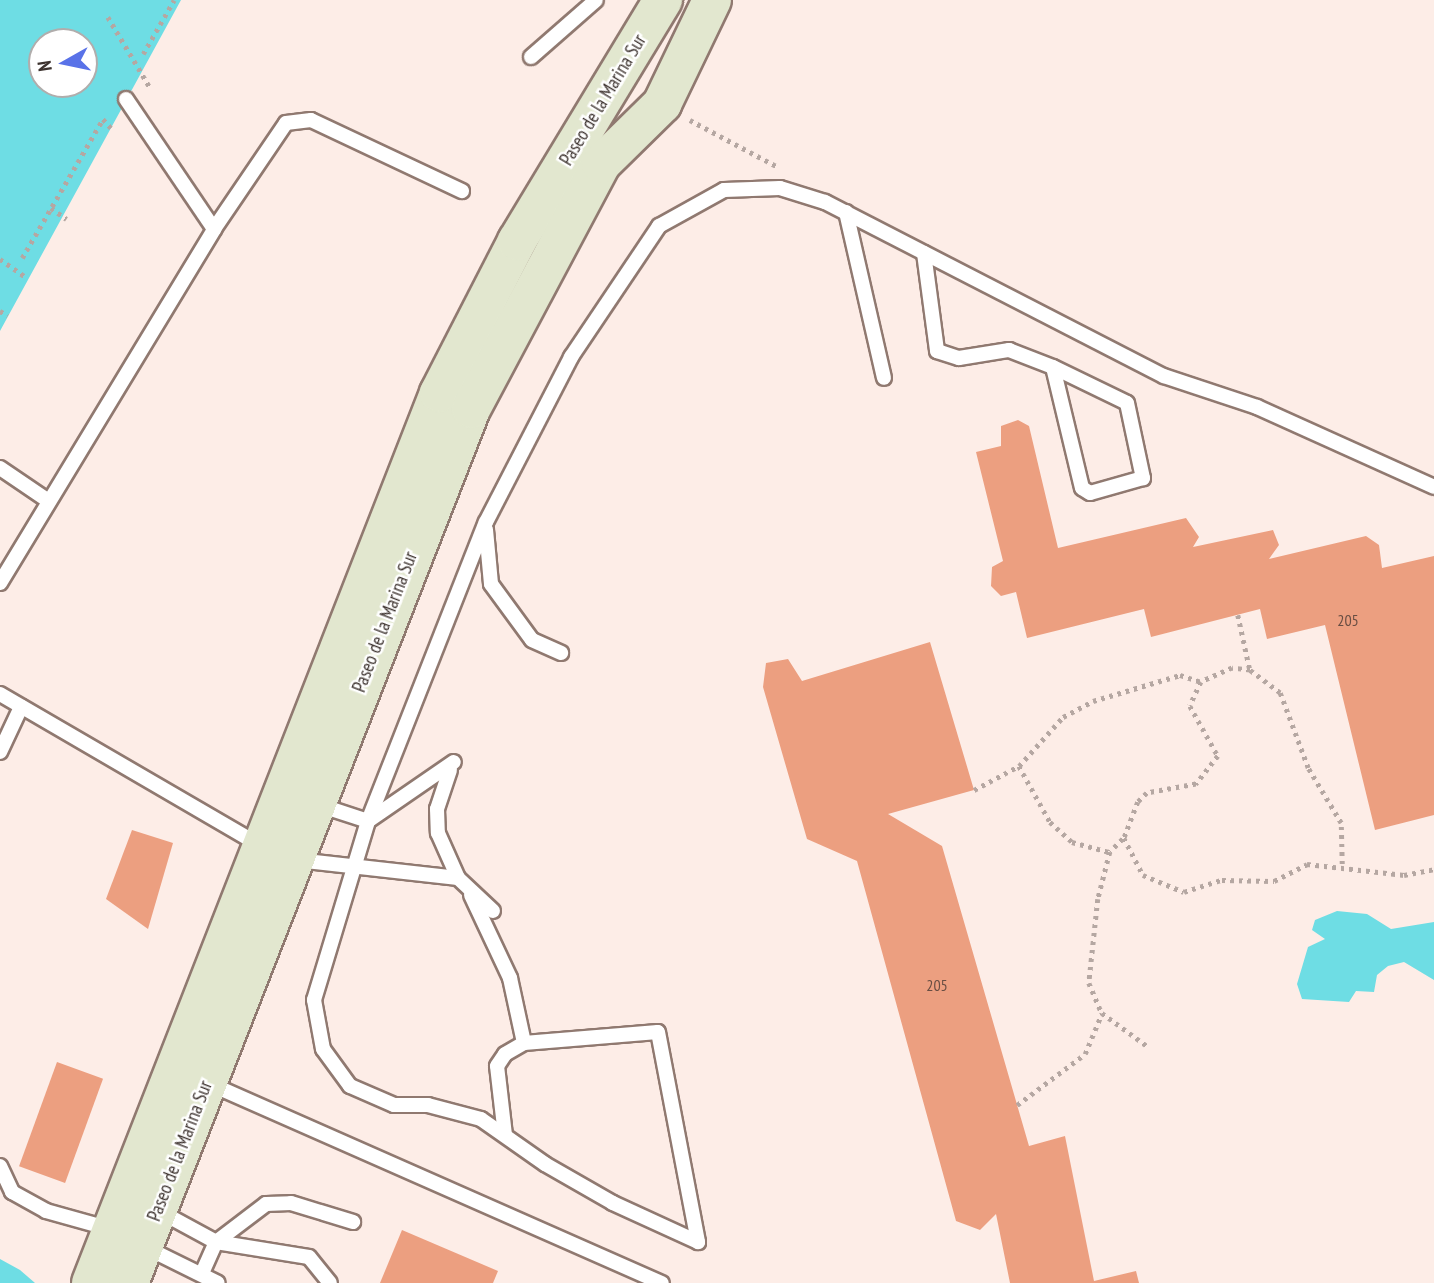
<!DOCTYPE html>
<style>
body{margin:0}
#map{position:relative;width:1434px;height:1283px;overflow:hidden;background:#fdede7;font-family:"PT Sans Narrow",sans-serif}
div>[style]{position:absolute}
.water>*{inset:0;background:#6edde4}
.building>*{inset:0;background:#ec9f80;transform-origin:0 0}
.path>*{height:4.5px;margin-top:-2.25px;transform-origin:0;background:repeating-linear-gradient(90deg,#b5a7a2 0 3.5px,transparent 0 8.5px)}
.roads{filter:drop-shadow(2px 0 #907970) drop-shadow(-2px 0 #907970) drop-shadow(0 2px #907970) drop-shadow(0 -2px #907970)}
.lane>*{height:14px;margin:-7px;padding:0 7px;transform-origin:7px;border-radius:7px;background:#fff}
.secondary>*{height:38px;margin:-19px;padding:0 19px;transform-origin:19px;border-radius:19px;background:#e2e7cf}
span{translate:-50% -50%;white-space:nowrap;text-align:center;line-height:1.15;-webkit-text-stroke:5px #fff;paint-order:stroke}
.number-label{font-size:16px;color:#694e43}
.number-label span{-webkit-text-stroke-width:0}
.street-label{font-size:19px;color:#3d332f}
.north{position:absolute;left:28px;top:28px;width:70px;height:70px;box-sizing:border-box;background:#fff;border:2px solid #b1adac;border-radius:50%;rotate:261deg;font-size:19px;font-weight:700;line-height:28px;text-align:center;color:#3d332f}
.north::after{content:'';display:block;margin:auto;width:24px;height:32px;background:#5972e8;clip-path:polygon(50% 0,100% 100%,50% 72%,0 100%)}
</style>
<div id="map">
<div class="water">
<div style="clip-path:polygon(evenodd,0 0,181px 0,0 331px,0 0,42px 42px,84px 42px,84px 84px,42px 84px,42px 42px)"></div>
<div style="clip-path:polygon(1337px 911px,1367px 914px,1391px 929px,1434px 922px,1434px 980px,1404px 962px,1388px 966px,1377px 975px,1374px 992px,1356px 991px,1349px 1002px,1302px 999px,1297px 984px,1308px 947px,1325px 939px,1312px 930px,1315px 920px)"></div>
<div style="clip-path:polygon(0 1259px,20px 1270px,35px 1283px,0 1283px)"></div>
</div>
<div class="building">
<div style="clip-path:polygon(1018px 420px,1029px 426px,1058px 548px,1186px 518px,1199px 537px,1193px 547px,1273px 530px,1279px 545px,1269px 559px,1366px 536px,1379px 545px,1382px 568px,1434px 556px,1434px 815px,1375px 830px,1325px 625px,1267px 639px,1260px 609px,1151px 637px,1144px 609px,1027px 638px,1016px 592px,1001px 596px,991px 586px,992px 567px,1003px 561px,976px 452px,1001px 446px,1001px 426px)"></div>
<div style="clip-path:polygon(930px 642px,974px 790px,888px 814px,942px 846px,1029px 1146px,1065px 1136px,1094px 1281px,1136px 1271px,1139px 1283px,1010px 1283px,996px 1214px,980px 1230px,956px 1221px,857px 861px,807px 839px,763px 687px,766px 663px,788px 659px,802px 681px)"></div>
<div style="clip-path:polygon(132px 830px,173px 843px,148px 929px,106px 899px)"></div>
<div style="left:57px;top:1062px;width:49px;height:111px;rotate:20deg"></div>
<div style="clip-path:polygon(402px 1230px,498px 1271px,493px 1283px,380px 1283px)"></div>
</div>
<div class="path">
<div style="left:108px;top:17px;width:84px;rotate:59.2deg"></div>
<div style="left:143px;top:54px;width:62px;rotate:-60.1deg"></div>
<div style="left:690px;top:120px;width:100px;rotate:28.1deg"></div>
<div style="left:51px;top:208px;width:19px;rotate:35deg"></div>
<div style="left:22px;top:258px;width:161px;rotate:-59.8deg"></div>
<div style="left:103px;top:119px;width:12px;rotate:48deg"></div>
<div style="left:0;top:259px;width:33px;rotate:35deg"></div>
<div style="left:0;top:311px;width:9px;rotate:32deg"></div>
<div style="left:1238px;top:615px;width:56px;rotate:77.7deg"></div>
<div style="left:1019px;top:766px;width:64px;rotate:61deg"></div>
<div style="left:1050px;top:822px;width:30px;rotate:42deg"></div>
<div style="left:1072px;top:842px;width:39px;rotate:15deg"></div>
<div style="left:974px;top:790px;width:51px;rotate:-28.1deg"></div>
<div style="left:1019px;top:766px;width:66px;rotate:-48.1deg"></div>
<div style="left:1063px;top:717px;width:34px;rotate:-28deg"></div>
<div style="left:1093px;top:701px;width:91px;rotate:-16.6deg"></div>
<div style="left:1180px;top:675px;width:22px;rotate:18deg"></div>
<div style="left:1123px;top:839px;width:18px;rotate:135deg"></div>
<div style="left:1110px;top:852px;width:49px;rotate:104.3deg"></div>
<div style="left:1098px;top:899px;width:84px;rotate:96.1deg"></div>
<div style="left:1089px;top:983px;width:33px;rotate:67deg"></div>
<div style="left:1102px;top:1013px;width:56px;rotate:36.3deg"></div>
<div style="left:1342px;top:864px;width:41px;rotate:-91.4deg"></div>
<div style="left:1341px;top:823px;width:64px;rotate:-121deg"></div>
<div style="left:1308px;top:768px;width:80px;rotate:-110.5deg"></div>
<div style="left:1280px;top:693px;width:38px;rotate:-143deg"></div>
<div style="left:1250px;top:670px;width:18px;rotate:-174deg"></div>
<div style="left:1232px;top:668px;width:34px;rotate:156deg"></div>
<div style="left:1201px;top:682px;width:26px;rotate:115deg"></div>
<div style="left:1190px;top:706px;width:57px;rotate:60.8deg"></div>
<div style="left:1218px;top:756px;width:36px;rotate:128deg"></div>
<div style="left:1196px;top:784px;width:50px;rotate:169.6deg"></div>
<div style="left:1147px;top:793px;width:13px;rotate:135deg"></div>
<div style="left:1138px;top:802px;width:39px;rotate:111deg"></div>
<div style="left:1124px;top:838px;width:42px;rotate:62.8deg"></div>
<div style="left:1143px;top:875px;width:44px;rotate:22.5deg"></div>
<div style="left:1184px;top:892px;width:40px;rotate:-18deg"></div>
<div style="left:1222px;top:880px;width:52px;rotate:1.1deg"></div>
<div style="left:1274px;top:881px;width:37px;rotate:-27deg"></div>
<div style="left:1307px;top:864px;width:98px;rotate:6.5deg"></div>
<div style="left:1404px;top:875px;width:31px;rotate:-11deg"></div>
<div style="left:1017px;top:1105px;width:85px;rotate:-36.9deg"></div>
<div style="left:1085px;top:1054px;width:44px;rotate:-67.5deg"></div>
</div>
<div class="roads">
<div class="lane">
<div style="left:531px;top:57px;width:86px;rotate:-41.2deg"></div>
<div style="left:126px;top:99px;width:157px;rotate:55.9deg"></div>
<div style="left:846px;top:212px;width:170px;rotate:77.1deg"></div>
<div style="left:924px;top:253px;width:99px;rotate:82.4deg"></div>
<div style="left:937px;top:351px;width:23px;rotate:18deg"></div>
<div style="left:959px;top:358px;width:51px;rotate:-9.1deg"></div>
<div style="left:1009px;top:350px;width:47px;rotate:21.1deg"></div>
<div style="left:1053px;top:367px;width:82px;rotate:25.9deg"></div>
<div style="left:1127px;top:403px;width:77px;rotate:78deg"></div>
<div style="left:1143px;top:478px;width:55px;rotate:164.2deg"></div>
<div style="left:1090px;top:493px;width:9px;rotate:-148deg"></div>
<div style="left:1082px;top:488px;width:124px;rotate:-103.5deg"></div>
<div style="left:0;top:468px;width:57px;rotate:34.2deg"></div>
<div style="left:486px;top:530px;width:54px;rotate:84.7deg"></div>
<div style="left:491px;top:584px;width:69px;rotate:53.8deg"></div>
<div style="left:532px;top:640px;width:32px;rotate:24deg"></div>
<div style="left:0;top:583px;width:414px;rotate:-58.8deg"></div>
<div style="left:214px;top:229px;width:128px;rotate:-55.8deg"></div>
<div style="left:286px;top:123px;width:25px;rotate:-7deg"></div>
<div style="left:311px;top:120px;width:167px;rotate:25.2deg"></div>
<div style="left:0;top:694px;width:300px;rotate:30.2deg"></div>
<div style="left:0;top:752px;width:50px;rotate:-65deg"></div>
<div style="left:450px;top:770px;width:41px;rotate:108.4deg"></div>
<div style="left:437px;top:809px;width:24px;rotate:88deg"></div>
<div style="left:438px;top:833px;width:49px;rotate:66deg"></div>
<div style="left:319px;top:805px;width:52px;rotate:18.1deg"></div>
<div style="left:368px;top:821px;width:104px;rotate:-34.5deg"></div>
<div style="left:297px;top:860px;width:162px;rotate:6.4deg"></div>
<div style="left:458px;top:878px;width:48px;rotate:43.3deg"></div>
<div style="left:471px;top:895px;width:92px;rotate:64.8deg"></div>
<div style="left:510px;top:978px;width:66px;rotate:77.8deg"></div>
<div style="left:208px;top:1083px;width:496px;rotate:23.8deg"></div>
<div style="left:505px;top:1135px;width:69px;rotate:-96.6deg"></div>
<div style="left:497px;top:1066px;width:14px;rotate:-56deg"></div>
<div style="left:505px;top:1054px;width:22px;rotate:-30deg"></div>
<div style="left:524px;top:1043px;width:134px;rotate:-4.7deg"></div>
<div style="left:658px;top:1032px;width:214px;rotate:79.2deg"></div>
<div style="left:698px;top:1242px;width:94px;rotate:-155.4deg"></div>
<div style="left:613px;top:1203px;width:78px;rotate:-150.2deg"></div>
<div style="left:545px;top:1164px;width:78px;rotate:-144.9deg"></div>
<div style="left:481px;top:1119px;width:55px;rotate:-165.2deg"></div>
<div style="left:428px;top:1105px;width:34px;rotate:180deg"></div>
<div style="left:394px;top:1105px;width:48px;rotate:-156.6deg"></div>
<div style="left:350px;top:1086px;width:46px;rotate:-126.1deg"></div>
<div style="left:323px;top:1049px;width:50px;rotate:-100.4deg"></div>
<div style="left:314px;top:1000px;width:187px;rotate:-73.2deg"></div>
<div style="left:368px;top:821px;width:321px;rotate:-68.5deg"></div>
<div style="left:486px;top:522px;width:186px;rotate:-62.7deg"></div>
<div style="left:571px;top:357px;width:158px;rotate:-56.1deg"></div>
<div style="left:659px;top:226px;width:74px;rotate:-29deg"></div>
<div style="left:724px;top:190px;width:56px;rotate:-2deg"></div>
<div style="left:780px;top:188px;width:47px;rotate:17.3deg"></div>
<div style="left:825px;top:202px;width:381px;rotate:27.2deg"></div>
<div style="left:1164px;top:376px;width:98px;rotate:18.4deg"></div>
<div style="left:1257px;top:407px;width:194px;rotate:24.3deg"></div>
<div style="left:0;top:1166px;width:29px;rotate:65deg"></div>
<div style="left:12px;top:1192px;width:39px;rotate:29deg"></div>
<div style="left:46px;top:1211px;width:67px;rotate:15.5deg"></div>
<div style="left:159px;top:1211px;width:65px;rotate:28.5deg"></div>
<div style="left:216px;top:1242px;width:94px;rotate:9.2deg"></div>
<div style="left:309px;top:1257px;width:33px;rotate:51deg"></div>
<div style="left:145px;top:1247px;width:81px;rotate:26.3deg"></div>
<div style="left:203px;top:1271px;width:32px;rotate:-66deg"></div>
<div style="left:216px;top:1242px;width:63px;rotate:-37.2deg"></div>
<div style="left:266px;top:1204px;width:25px;rotate:-2deg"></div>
<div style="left:291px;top:1203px;width:65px;rotate:17deg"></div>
</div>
<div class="secondary">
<div style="left:91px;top:1283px;width:956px;rotate:-68.64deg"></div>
<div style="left:439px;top:393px;width:171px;rotate:-62.8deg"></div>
<div style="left:517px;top:241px;width:282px;rotate:-58.8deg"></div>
<div style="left:129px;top:1283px;width:939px;rotate:-68.63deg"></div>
<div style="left:471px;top:409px;width:277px;rotate:-62deg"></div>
<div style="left:601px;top:164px;width:86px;rotate:-44.5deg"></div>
<div style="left:662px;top:104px;width:115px;rotate:-64.3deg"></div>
</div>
</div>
<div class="number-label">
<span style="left:1348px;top:620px">205</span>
<span style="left:937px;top:985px">205</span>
</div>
<div class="street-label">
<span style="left:603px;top:100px;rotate:-59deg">Paseo de la Marina Sur</span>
<span style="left:385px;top:622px;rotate:-69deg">Paseo de la Marina Sur</span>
<span style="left:180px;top:1151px;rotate:-69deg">Paseo de la Marina Sur</span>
</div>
<div class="north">N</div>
</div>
